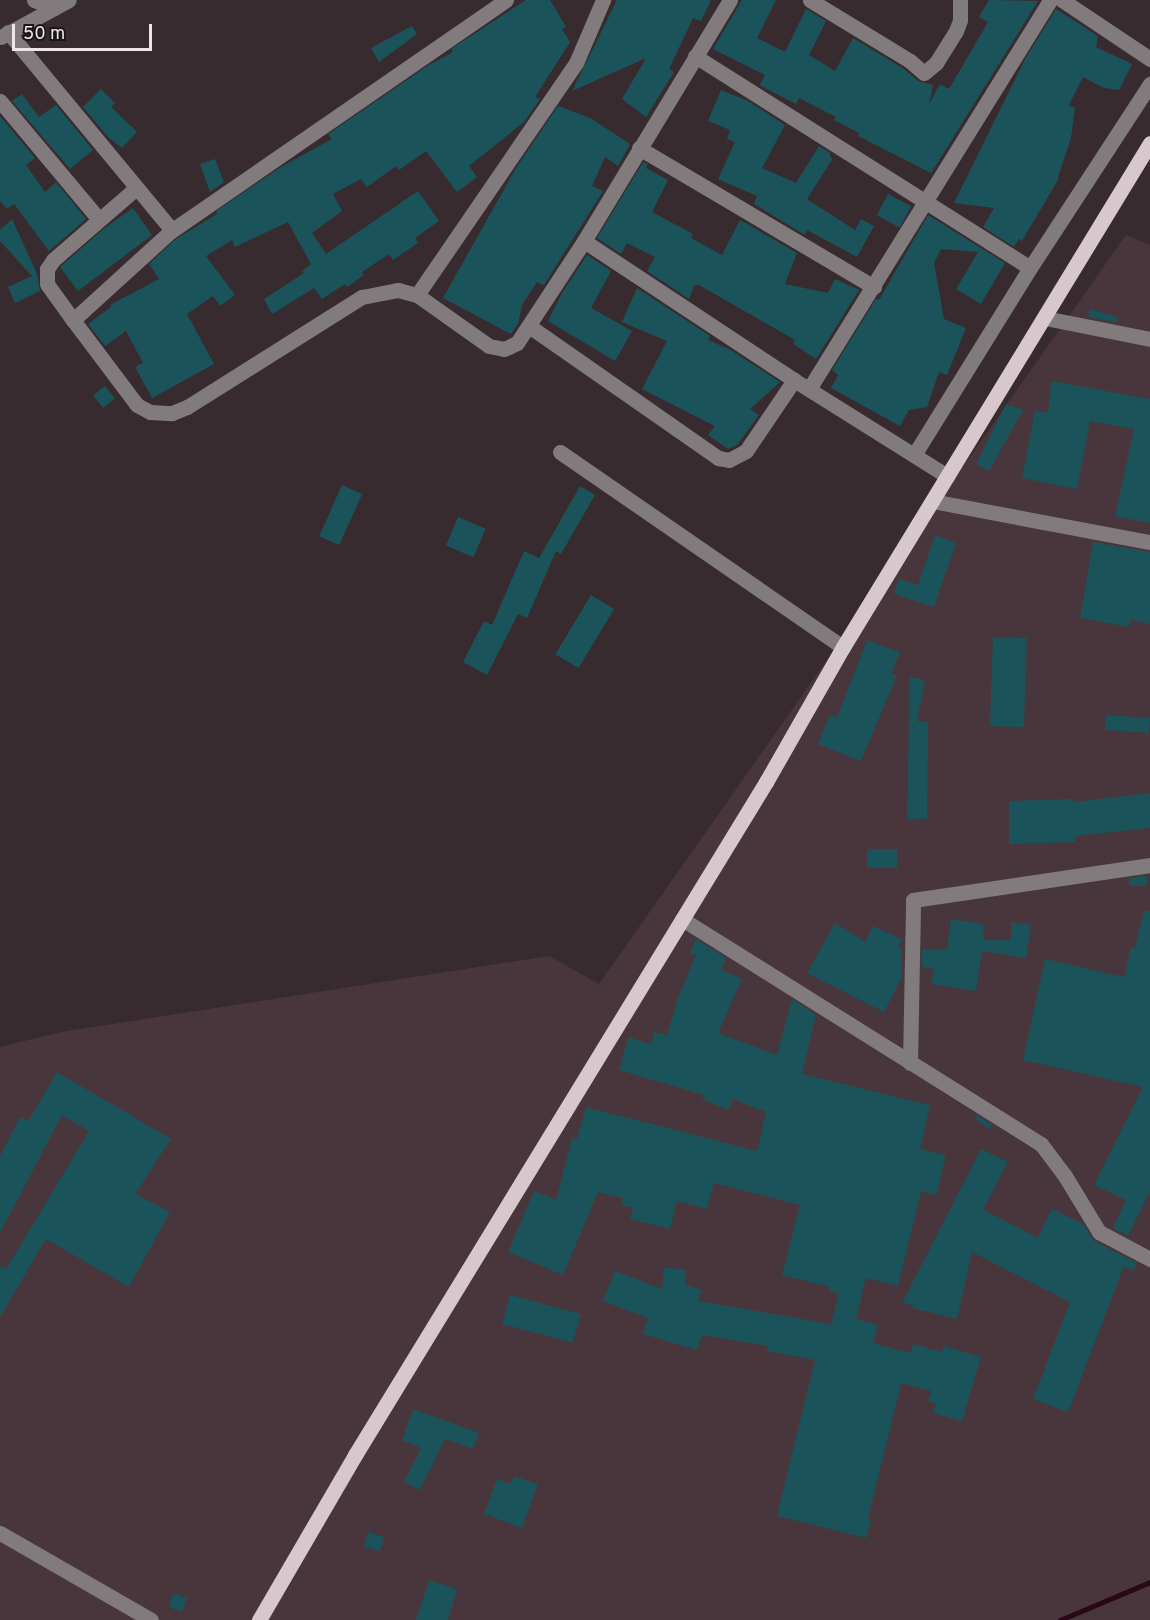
<!DOCTYPE html>
<style>
body{margin:0}
#map{position:relative;width:1150px;height:1620px;overflow:hidden;background:#382b2f;font-family:Overpass,sans-serif}
div>[style]{position:absolute}
.built>*{inset:0;background:#48363c}
.stream>*{height:5px;margin:-2.5px;padding:0 2.5px;transform-origin:2.5px;border-radius:2.5px;background:#290716}
.building>*{inset:0;background:#1a545a;transform-origin:0 0}
.minor>*{height:15px;margin:-7.5px;padding:0 7.5px;transform-origin:7.5px;border-radius:7.5px;background:#827b7d}
.major>*{height:15px;margin:-7.5px;padding:0 7.5px;transform-origin:7.5px;border-radius:7.5px;background:#d6c8cc}
span{translate:-50% -50%;white-space:nowrap;text-align:center;line-height:1.15;-webkit-text-stroke:5px #1b1617;paint-order:stroke}
.scale{position:absolute;left:12px;top:24px;width:140px;height:27px;box-sizing:border-box;border:3px solid #eee5e8;border-top:0;padding-left:8px;font-size:18px;line-height:21px;white-space:nowrap;color:#eee5e8;-webkit-text-stroke:4px #1b1617;paint-order:stroke}
</style>
<div id="map">
<div class="built">
<div style="clip-path:polygon(1126px 235px,1150px 245px,1150px 1620px,0 1620px,0 1047px,61px 1032px,549px 956px,599px 984px)"></div>
</div>
<div class="stream">
<div style="left:1060px;top:1620px;width:98px;rotate:-22.9deg"></div>
</div>
<div class="building">
<div style="clip-path:polygon(526px 0,550px 0,566px 27px,562px 29px,570px 42px,535px 97px,540px 99px,524px 122px,469px 166px,477px 177px,457px 192px,426px 151px,399px 170px,396px 166px,367px 187px,361px 179px,333px 194px,342px 211px,312px 233px,326px 254px,418px 191px,439px 221px,415px 238px,418px 243px,393px 260px,389px 254px,362px 272px,364px 275px,347px 287px,345px 284px,322px 299px,314px 288px,272px 314px,264px 299px,304px 273px,302px 271px,311px 264px,288px 222px,235px 247px,232px 240px,206px 256px,235px 295px,220px 306px,213px 296px,187px 314px,214px 364px,152px 398px,135px 367px,143px 363px,126px 331px,105px 346px,88px 324px,111px 307px,110px 305px,159px 279px,149px 264px,176px 239px,217px 214px,216px 211px,281px 167px,332px 139px,328px 134px,429px 65px,453px 52px,451px 49px)"></div>
<div style="clip-path:polygon(617px 0,711px 0,701px 21px,693px 18px,669px 69px,674px 72px,646px 117px,622px 99px,646px 58px,572px 91px)"></div>
<div style="clip-path:polygon(742px 0,776px 0,757px 38px,785px 52px,806px 9px,826px 21px,809px 55px,835px 71px,853px 38px,904px 69px,918px 81px,933px 85px,929px 104px,940px 84px,949px 89px,988px 22px,979px 17px,989px 0,1038px 1px,931px 173px,858px 136px,859px 133px,834px 120px,836px 117px,799px 98px,796px 104px,763px 87px,760px 85px,765px 75px,713px 49px)"></div>
<div style="clip-path:polygon(1056px 9px,1098px 36px,1096px 47px,1132px 64px,1119px 90px,1104px 88px,1083px 77px,1069px 105px,1075px 108px,1071px 138px,1058px 177px,1059px 178px,1022px 241px,1019px 239px,1014px 247px,983px 227px,994px 208px,954px 203px,1025px 59px)"></div>
<div style="clip-path:polygon(412px 26px,417px 34px,379px 62px,371px 48px)"></div>
<div style="clip-path:polygon(101px 89px,115px 103px,111px 107px,137px 132px,122px 148px,109px 138px,83px 107px)"></div>
<div style="clip-path:polygon(721px 90px,748px 101px,785px 125px,762px 168px,796px 183px,819px 146px,830px 153px,830px 157px,833px 158px,807px 199px,855px 230px,861px 219px,874px 226px,857px 257px,807px 230px,805px 235px,754px 204px,757px 196px,718px 179px,735px 142px,727px 139px,730px 130px,708px 121px)"></div>
<div style="clip-path:polygon(22px 94px,39px 117px,56px 105px,93px 150px,70px 169px,12px 101px)"></div>
<div style="clip-path:polygon(558px 106px,590px 118px,630px 144px,618px 166px,605px 157px,592px 186px,603px 191px,544px 285px,537px 282px,522px 305px,518px 324px,511px 334px,443px 298px,516px 168px)"></div>
<div style="clip-path:polygon(0 116px,35px 158px,26px 165px,45px 192px,56px 182px,86px 219px,49px 251px,14px 204px,7px 209px,0 201px)"></div>
<div style="clip-path:polygon(215px 159px,224px 182px,210px 192px,200px 164px)"></div>
<div style="clip-path:polygon(643px 162px,648px 164px,646px 168px,668px 180px,652px 212px,693px 234px,691px 238px,722px 255px,740px 220px,797px 253px,785px 284px,828px 293px,835px 279px,859px 290px,816px 359px,793px 344px,795px 340px,699px 285px,694px 286px,689px 299px,647px 271px,655px 257px,627px 243px,621px 254px,597px 238px)"></div>
<div style="left:888px;top:194px;width:26px;height:24px;rotate:28deg"></div>
<div style="clip-path:polygon(133px 208px,152px 235px,78px 291px,60px 267px,102px 230px)"></div>
<div style="clip-path:polygon(928px 215px,1005px 263px,981px 304px,956px 289px,978px 252px,941px 249px,934px 263px,944px 319px,966px 328px,947px 375px,939px 372px,927px 407px,909px 410px,900px 426px,831px 388px,838px 375px,832px 370px,876px 299px,879px 300px)"></div>
<div style="clip-path:polygon(12px 219px,37px 274px,40px 291px,15px 303px,8px 287px,32px 276px,0 241px,0 230px)"></div>
<div style="clip-path:polygon(587px 255px,611px 271px,591px 308px,632px 331px,615px 361px,548px 321px,562px 293px)"></div>
<div style="clip-path:polygon(637px 288px,710px 336px,708px 340px,729px 349px,780px 382px,750px 409px,759px 415px,737px 445px,728px 449px,708px 435px,715px 426px,642px 389px,667px 341px,622px 322px)"></div>
<div style="clip-path:polygon(1090px 309px,1118px 317px,1117px 322px,1088px 317px)"></div>
<div style="clip-path:polygon(1051px 381px,1150px 399px,1150px 523px,1115px 516px,1134px 429px,1090px 421px,1077px 489px,1022px 478px,1035px 411px,1048px 413px)"></div>
<div style="left:105px;top:386px;width:16px;height:15px;rotate:52deg"></div>
<div style="clip-path:polygon(1006px 404px,1023px 410px,989px 471px,976px 464px)"></div>
<div style="left:342px;top:485px;width:22px;height:56px;rotate:24deg"></div>
<div style="clip-path:polygon(580px 486px,595px 495px,561px 554px,556px 551px,527px 618px,518px 614px,487px 675px,463px 662px,484px 621px,492px 625px,524px 551px,539px 558px)"></div>
<div style="left:458px;top:517px;width:30px;height:31px;rotate:23deg"></div>
<div style="clip-path:polygon(935px 535px,956px 543px,934px 607px,894px 594px,899px 579px,918px 585px)"></div>
<div style="clip-path:polygon(1093px 542px,1150px 552px,1150px 624px,1130px 620px,1129px 627px,1080px 618px)"></div>
<div style="left:591px;top:595px;width:27px;height:69px;rotate:31deg"></div>
<div style="left:993px;top:637px;width:34px;height:89px;rotate:2deg"></div>
<div style="clip-path:polygon(867px 640px,900px 652px,891px 674px,897px 675px,861px 761px,818px 744px,830px 715px,837px 718px)"></div>
<div style="clip-path:polygon(910px 677px,925px 680px,917px 721px,928px 722px,927px 819px,907px 819px)"></div>
<div style="left:1106px;top:715px;width:44px;height:15px;rotate:4deg"></div>
<div style="clip-path:polygon(1150px 793px,1150px 828px,1075px 836px,1075px 842px,1009px 844px,1009px 801px,1074px 799px,1074px 802px)"></div>
<div style="left:897px;top:849px;width:19px;height:30px;rotate:90deg"></div>
<div style="clip-path:polygon(1147px 875px,1147px 886px,1129px 886px,1129px 878px)"></div>
<div style="clip-path:polygon(1144px 911px,1150px 911px,1150px 1191px,1128px 1236px,1113px 1228px,1126px 1200px,1094px 1185px,1143px 1087px,1023px 1060px,1045px 959px,1124px 977px,1131px 947px,1135px 948px)"></div>
<div style="clip-path:polygon(951px 919px,983px 924px,984px 940px,1011px 940px,1011px 922px,1031px 925px,1026px 958px,982px 951px,976px 991px,931px 984px,934px 968px,922px 967px,922px 949px,947px 950px)"></div>
<div style="clip-path:polygon(835px 923px,865px 942px,873px 926px,902px 940px,898px 947px,902px 948px,902px 977px,884px 1012px,807px 973px)"></div>
<div style="clip-path:polygon(696px 939px,726px 958px,721px 970px,742px 979px,718px 1033px,777px 1055px,792px 999px,816px 1015px,802px 1074px,930px 1105px,920px 1149px,946px 1155px,936px 1195px,921px 1191px,898px 1286px,866px 1278px,856px 1319px,878px 1325px,873px 1343px,910px 1353px,913px 1344px,942px 1352px,944px 1346px,981px 1357px,962px 1421px,933px 1413px,936px 1404px,928px 1401px,931px 1391px,901px 1383px,868px 1519px,871px 1520px,866px 1538px,777px 1516px,815px 1360px,767px 1351px,768px 1346px,702px 1335px,697px 1350px,643px 1334px,648px 1318px,603px 1301px,615px 1271px,662px 1289px,664px 1268px,686px 1269px,685px 1285px,702px 1290px,698px 1301px,831px 1324px,839px 1294px,829px 1291px,830px 1287px,782px 1275px,800px 1205px,714px 1183px,707px 1209px,677px 1201px,670px 1229px,630px 1219px,633px 1208px,621px 1205px,623px 1198px,598px 1192px,563px 1275px,508px 1252px,534px 1191px,556px 1200px,572px 1138px,577px 1139px,586px 1107px,757px 1151px,766px 1112px,733px 1099px,728px 1110px,702px 1099px,704px 1095px,619px 1070px,628px 1037px,651px 1044px,654px 1032px,667px 1035px,679px 995px,696px 955px,690px 953px)"></div>
<div style="clip-path:polygon(57px 1072px,171px 1139px,135px 1194px,170px 1212px,129px 1287px,46px 1239px,0 1317px,0 1266px,6px 1269px,89px 1131px,62px 1115px,0 1233px,0 1156px,20px 1117px,28px 1121px)"></div>
<div style="clip-path:polygon(977px 1115px,992px 1125px,989px 1129px,975px 1119px)"></div>
<div style="clip-path:polygon(981px 1149px,1008px 1162px,983px 1210px,1038px 1238px,1052px 1209px,1083px 1224px,1094px 1241px,1137px 1263px,1133px 1271px,1124px 1266px,1068px 1412px,1033px 1399px,1070px 1302px,972px 1252px,957px 1319px,912px 1308px,913px 1305px,902px 1303px)"></div>
<div style="left:510px;top:1295px;width:73px;height:30px;rotate:15deg"></div>
<div style="clip-path:polygon(413px 1409px,479px 1433px,473px 1449px,445px 1439px,420px 1490px,404px 1482px,421px 1448px,402px 1440px)"></div>
<div style="clip-path:polygon(514px 1476px,538px 1484px,522px 1528px,484px 1514px,497px 1479px,511px 1484px)"></div>
<div style="left:368px;top:1532px;width:17px;height:15px;rotate:17deg"></div>
<div style="clip-path:polygon(429px 1580px,457px 1589px,448px 1620px,416px 1620px)"></div>
<div style="left:174px;top:1593px;width:14px;height:15px;rotate:21deg"></div>
</div>
<div class="minor">
<div style="left:34px;top:0;width:22px;rotate:21deg"></div>
<div style="left:506px;top:0;width:406px;rotate:145.4deg"></div>
<div style="left:172px;top:230px;width:134px;rotate:137.7deg"></div>
<div style="left:73px;top:320px;width:106px;rotate:53deg"></div>
<div style="left:137px;top:405px;width:15px;rotate:28deg"></div>
<div style="left:150px;top:412px;width:22px;rotate:3deg"></div>
<div style="left:172px;top:413px;width:16px;rotate:-22deg"></div>
<div style="left:187px;top:407px;width:207px;rotate:-32.2deg"></div>
<div style="left:362px;top:297px;width:37px;rotate:-11deg"></div>
<div style="left:398px;top:290px;width:20px;rotate:15deg"></div>
<div style="left:417px;top:295px;width:281px;rotate:-55.6deg"></div>
<div style="left:576px;top:63px;width:69px;rotate:-66.8deg"></div>
<div style="left:810px;top:0;width:117px;rotate:31.4deg"></div>
<div style="left:910px;top:61px;width:18px;rotate:41deg"></div>
<div style="left:924px;top:73px;width:16px;rotate:-40deg"></div>
<div style="left:936px;top:63px;width:38px;rotate:-58deg"></div>
<div style="left:956px;top:31px;width:12px;rotate:-70deg"></div>
<div style="left:960px;top:20px;width:20px;rotate:-90deg"></div>
<div style="left:1062px;top:0;width:106px;rotate:33.8deg"></div>
<div style="left:8px;top:32px;width:257px;rotate:50.4deg"></div>
<div style="left:1px;top:37px;width:77px;rotate:-28.6deg"></div>
<div style="left:695px;top:56px;width:396px;rotate:32.3deg"></div>
<div style="left:0;top:101px;width:153px;rotate:50.1deg"></div>
<div style="left:639px;top:148px;width:273px;rotate:30.6deg"></div>
<div style="left:584px;top:241px;width:252px;rotate:33.5deg"></div>
<div style="left:794px;top:380px;width:181px;rotate:32.1deg"></div>
<div style="left:417px;top:295px;width:88px;rotate:35.3deg"></div>
<div style="left:489px;top:346px;width:15px;rotate:11deg"></div>
<div style="left:504px;top:349px;width:14px;rotate:-25deg"></div>
<div style="left:517px;top:343px;width:122px;rotate:-56.7deg"></div>
<div style="left:584px;top:241px;width:282px;rotate:-58.8deg"></div>
<div style="left:1045px;top:318px;width:107px;rotate:11.3deg"></div>
<div style="left:73px;top:320px;width:44px;rotate:-125.8deg"></div>
<div style="left:47px;top:284px;width:15px;rotate:-90deg"></div>
<div style="left:47px;top:269px;width:11px;rotate:-56deg"></div>
<div style="left:53px;top:260px;width:110px;rotate:-40.9deg"></div>
<div style="left:529px;top:326px;width:231px;rotate:34.9deg"></div>
<div style="left:718px;top:458px;width:11px;rotate:10deg"></div>
<div style="left:729px;top:460px;width:19px;rotate:-28deg"></div>
<div style="left:746px;top:451px;width:86px;rotate:-55.9deg"></div>
<div style="left:809px;top:389px;width:458px;rotate:-58.2deg"></div>
<div style="left:560px;top:452px;width:344px;rotate:34.6deg"></div>
<div style="left:914px;top:455px;width:220px;rotate:-58.2deg"></div>
<div style="left:1030px;top:268px;width:220px;rotate:-56.9deg"></div>
<div style="left:932px;top:501px;width:222px;rotate:10.7deg"></div>
<div style="left:682px;top:919px;width:424px;rotate:32.1deg"></div>
<div style="left:1041px;top:1144px;width:40px;rotate:53deg"></div>
<div style="left:1065px;top:1176px;width:66px;rotate:58.7deg"></div>
<div style="left:1099px;top:1232px;width:58px;rotate:27.9deg"></div>
<div style="left:910px;top:1063px;width:163px;rotate:-88.9deg"></div>
<div style="left:913px;top:900px;width:240px;rotate:-8.4deg"></div>
<div style="left:0;top:1533px;width:174px;rotate:29.9deg"></div>
</div>
<div class="major">
<div style="left:259px;top:1620px;width:191px;rotate:-59.8deg"></div>
<div style="left:355px;top:1455px;width:789px;rotate:-58.59deg"></div>
<div style="left:766px;top:782px;width:155px;rotate:-60.3deg"></div>
<div style="left:843px;top:647px;width:590px;rotate:-58.65deg"></div>
</div>
<div class="scale">50 m</div>
</div>
